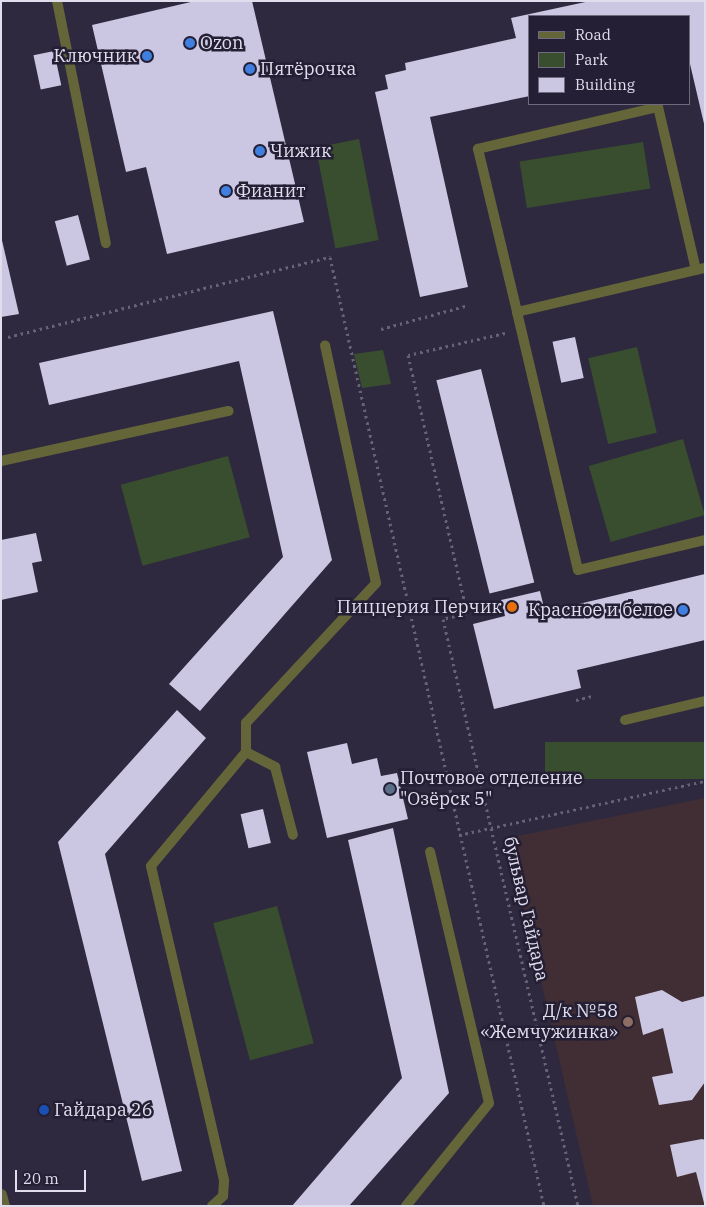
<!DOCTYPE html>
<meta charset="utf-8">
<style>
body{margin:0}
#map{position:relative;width:706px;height:1207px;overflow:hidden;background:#2e293e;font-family:"IBM Plex Serif",serif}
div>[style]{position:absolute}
.education>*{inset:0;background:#412e34}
.green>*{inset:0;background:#394e2e;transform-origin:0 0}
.building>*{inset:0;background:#cbc6e1;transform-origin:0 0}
.path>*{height:3px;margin-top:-1.5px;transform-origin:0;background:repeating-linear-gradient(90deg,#676376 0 2.5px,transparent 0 6.5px)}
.service>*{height:10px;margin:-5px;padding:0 5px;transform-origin:5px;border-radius:5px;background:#646539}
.tertiary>*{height:12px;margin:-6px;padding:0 6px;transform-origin:6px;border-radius:6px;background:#646539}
.dots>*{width:14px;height:14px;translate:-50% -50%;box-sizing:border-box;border:2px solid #241f34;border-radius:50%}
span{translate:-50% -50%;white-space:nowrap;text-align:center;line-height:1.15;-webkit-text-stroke:5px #241f34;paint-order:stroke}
.poi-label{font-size:18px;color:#e0deec}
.left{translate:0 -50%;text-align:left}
.right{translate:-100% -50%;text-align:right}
.street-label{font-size:18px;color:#e0deec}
.frame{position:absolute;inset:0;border:2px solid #e0deec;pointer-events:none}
.legend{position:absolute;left:528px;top:15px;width:162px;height:90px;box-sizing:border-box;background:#241f34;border:1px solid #6f6b7e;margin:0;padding:6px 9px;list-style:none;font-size:15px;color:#e0deec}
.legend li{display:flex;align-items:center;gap:10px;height:25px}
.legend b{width:25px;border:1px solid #6f6b7e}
.scale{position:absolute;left:15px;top:1170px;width:71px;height:22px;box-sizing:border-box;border:2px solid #e0deec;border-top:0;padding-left:6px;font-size:15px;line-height:18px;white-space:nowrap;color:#e0deec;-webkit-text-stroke:4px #241f34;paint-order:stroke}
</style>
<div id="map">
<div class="education">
<div style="clip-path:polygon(705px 798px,705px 1206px,593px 1206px,508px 838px)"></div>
</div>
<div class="green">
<div style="left:359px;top:139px;width:103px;height:44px;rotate:79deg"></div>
<div style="left:643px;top:142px;width:47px;height:125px;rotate:81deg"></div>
<div style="left:637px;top:347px;width:88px;height:50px;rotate:77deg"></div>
<div style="clip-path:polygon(383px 350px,391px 384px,362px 388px,354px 354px)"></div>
<div style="left:683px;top:439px;width:79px;height:98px;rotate:74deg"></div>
<div style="left:228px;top:456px;width:84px;height:111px;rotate:75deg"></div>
<div style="left:705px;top:742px;width:37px;height:160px;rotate:90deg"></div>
<div style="left:277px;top:906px;width:142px;height:66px;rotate:75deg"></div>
</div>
<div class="building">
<div style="clip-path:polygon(195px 1px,252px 1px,304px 222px,167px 254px,146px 167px,126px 172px,92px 25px)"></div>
<div style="clip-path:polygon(590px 1px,705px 1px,705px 128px,690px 64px,690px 16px,530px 16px,530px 96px,430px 117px,468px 287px,420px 297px,375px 92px,388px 89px,385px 75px,406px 70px,405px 63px,516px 38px,511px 18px)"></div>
<div style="left:54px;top:51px;width:35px;height:21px;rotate:78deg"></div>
<div style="left:78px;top:215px;width:46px;height:24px;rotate:75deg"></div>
<div style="clip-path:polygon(1px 236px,19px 314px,1px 317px)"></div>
<div style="clip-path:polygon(273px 311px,332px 560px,200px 711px,169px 684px,283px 557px,239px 361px,49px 405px,39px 363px)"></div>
<div style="left:575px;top:337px;width:42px;height:23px;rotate:78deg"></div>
<div style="left:481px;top:369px;width:220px;height:46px;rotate:76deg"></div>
<div style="clip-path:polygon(36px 533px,42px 561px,32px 563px,38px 592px,1px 600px,1px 540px)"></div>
<div style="clip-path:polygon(705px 574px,705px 640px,577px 670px,581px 688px,494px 709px,473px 624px,505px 616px,501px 600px,540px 591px,545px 612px)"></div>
<div style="clip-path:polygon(177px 710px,206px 738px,105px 854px,182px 1171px,142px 1181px,58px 842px)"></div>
<div style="clip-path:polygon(347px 743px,352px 764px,377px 758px,381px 776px,397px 773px,408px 819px,327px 838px,307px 752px)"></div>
<div style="left:263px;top:809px;width:35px;height:23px;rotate:77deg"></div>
<div style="clip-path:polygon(393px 828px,449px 1093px,349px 1206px,292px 1206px,402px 1078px,348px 840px)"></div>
<div style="clip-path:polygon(662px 990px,682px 1002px,705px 996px,705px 1082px,692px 1100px,659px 1105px,652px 1077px,673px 1073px,663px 1028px,643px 1035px,635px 997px)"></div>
<div style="clip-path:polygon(702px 1139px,705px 1140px,704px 1203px,696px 1172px,677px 1177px,670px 1145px)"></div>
</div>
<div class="path">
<div style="left:381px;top:329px;width:91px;rotate:-15.3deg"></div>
<div style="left:505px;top:333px;width:99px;rotate:167.2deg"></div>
<div style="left:408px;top:355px;width:265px;rotate:77.1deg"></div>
<div style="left:467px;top:613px;width:25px;rotate:166deg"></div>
<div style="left:443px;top:619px;width:602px;rotate:77.05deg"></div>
<div style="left:8px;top:337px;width:332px;rotate:-14deg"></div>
<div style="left:330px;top:257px;width:973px;rotate:77.29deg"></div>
<div style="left:576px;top:700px;width:16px;rotate:-14deg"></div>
<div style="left:459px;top:835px;width:252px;rotate:-12.4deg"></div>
</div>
<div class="service">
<div style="left:57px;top:1px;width:247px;rotate:78.6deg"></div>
<div style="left:696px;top:270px;width:167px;rotate:-103.1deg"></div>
<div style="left:658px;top:107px;width:185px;rotate:166.9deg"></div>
<div style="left:478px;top:149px;width:168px;rotate:76.5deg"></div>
<div style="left:517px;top:312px;width:193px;rotate:-13.2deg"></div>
<div style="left:517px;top:312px;width:265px;rotate:76.7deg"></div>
<div style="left:578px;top:570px;width:130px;rotate:-13.3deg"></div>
<div style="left:1px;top:461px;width:233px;rotate:-12.4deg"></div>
<div style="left:625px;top:720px;width:82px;rotate:-13.4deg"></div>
<div style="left:246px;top:752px;width:33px;rotate:27deg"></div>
<div style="left:275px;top:767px;width:70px;rotate:75.2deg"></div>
<div style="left:212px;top:1206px;width:15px;rotate:-42deg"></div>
<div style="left:223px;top:1196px;width:16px;rotate:-86deg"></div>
<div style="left:224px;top:1180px;width:322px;rotate:-103.1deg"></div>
<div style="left:151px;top:866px;width:148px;rotate:-50.2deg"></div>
<div style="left:246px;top:752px;width:29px;rotate:-90deg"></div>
<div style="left:246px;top:723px;width:191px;rotate:-47.1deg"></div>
<div style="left:376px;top:583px;width:243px;rotate:-102.1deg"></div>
<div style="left:406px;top:1206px;width:132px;rotate:-51.1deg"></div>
<div style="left:489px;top:1103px;width:258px;rotate:-103.2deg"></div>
</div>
<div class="tertiary">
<div style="left:1px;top:1195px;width:11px;rotate:75deg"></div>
</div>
<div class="dots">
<div style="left:190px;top:43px;background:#3f7fe0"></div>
<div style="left:147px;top:56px;background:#3f7fe0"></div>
<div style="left:250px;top:69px;background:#3f7fe0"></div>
<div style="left:260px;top:151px;background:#3f7fe0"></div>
<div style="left:226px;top:191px;background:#3f7fe0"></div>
<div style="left:512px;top:607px;background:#e8710a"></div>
<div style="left:683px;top:610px;background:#3f7fe0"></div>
<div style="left:390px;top:789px;background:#5c6f8a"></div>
<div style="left:628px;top:1022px;background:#8d6e63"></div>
<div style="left:44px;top:1110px;background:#1a4fb4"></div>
</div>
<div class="poi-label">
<span class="left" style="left:200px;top:43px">Ozon</span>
<span class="right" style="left:137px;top:56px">Ключник</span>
<span class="left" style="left:260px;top:69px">Пятёрочка</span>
<span class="left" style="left:270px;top:151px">Чижик</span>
<span class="left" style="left:236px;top:191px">Фианит</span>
<span class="right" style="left:502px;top:607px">Пиццерия Перчик</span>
<span class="right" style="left:673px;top:610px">Красное и белое</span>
<span class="left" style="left:400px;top:789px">Почтовое отделение<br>"Озёрск 5"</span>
<span class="right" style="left:618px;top:1022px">Д/к №58<br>«Жемчужинка»</span>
<span class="left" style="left:54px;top:1110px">Гайдара 26</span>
</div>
<div class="street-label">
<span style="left:526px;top:909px;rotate:77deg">бульвар Гайдара</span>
</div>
<div class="frame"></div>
<ul class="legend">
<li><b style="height:6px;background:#646539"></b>Road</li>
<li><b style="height:14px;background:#394e2e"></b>Park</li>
<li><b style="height:14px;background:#cbc6e1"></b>Building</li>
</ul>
<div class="scale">20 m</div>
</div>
